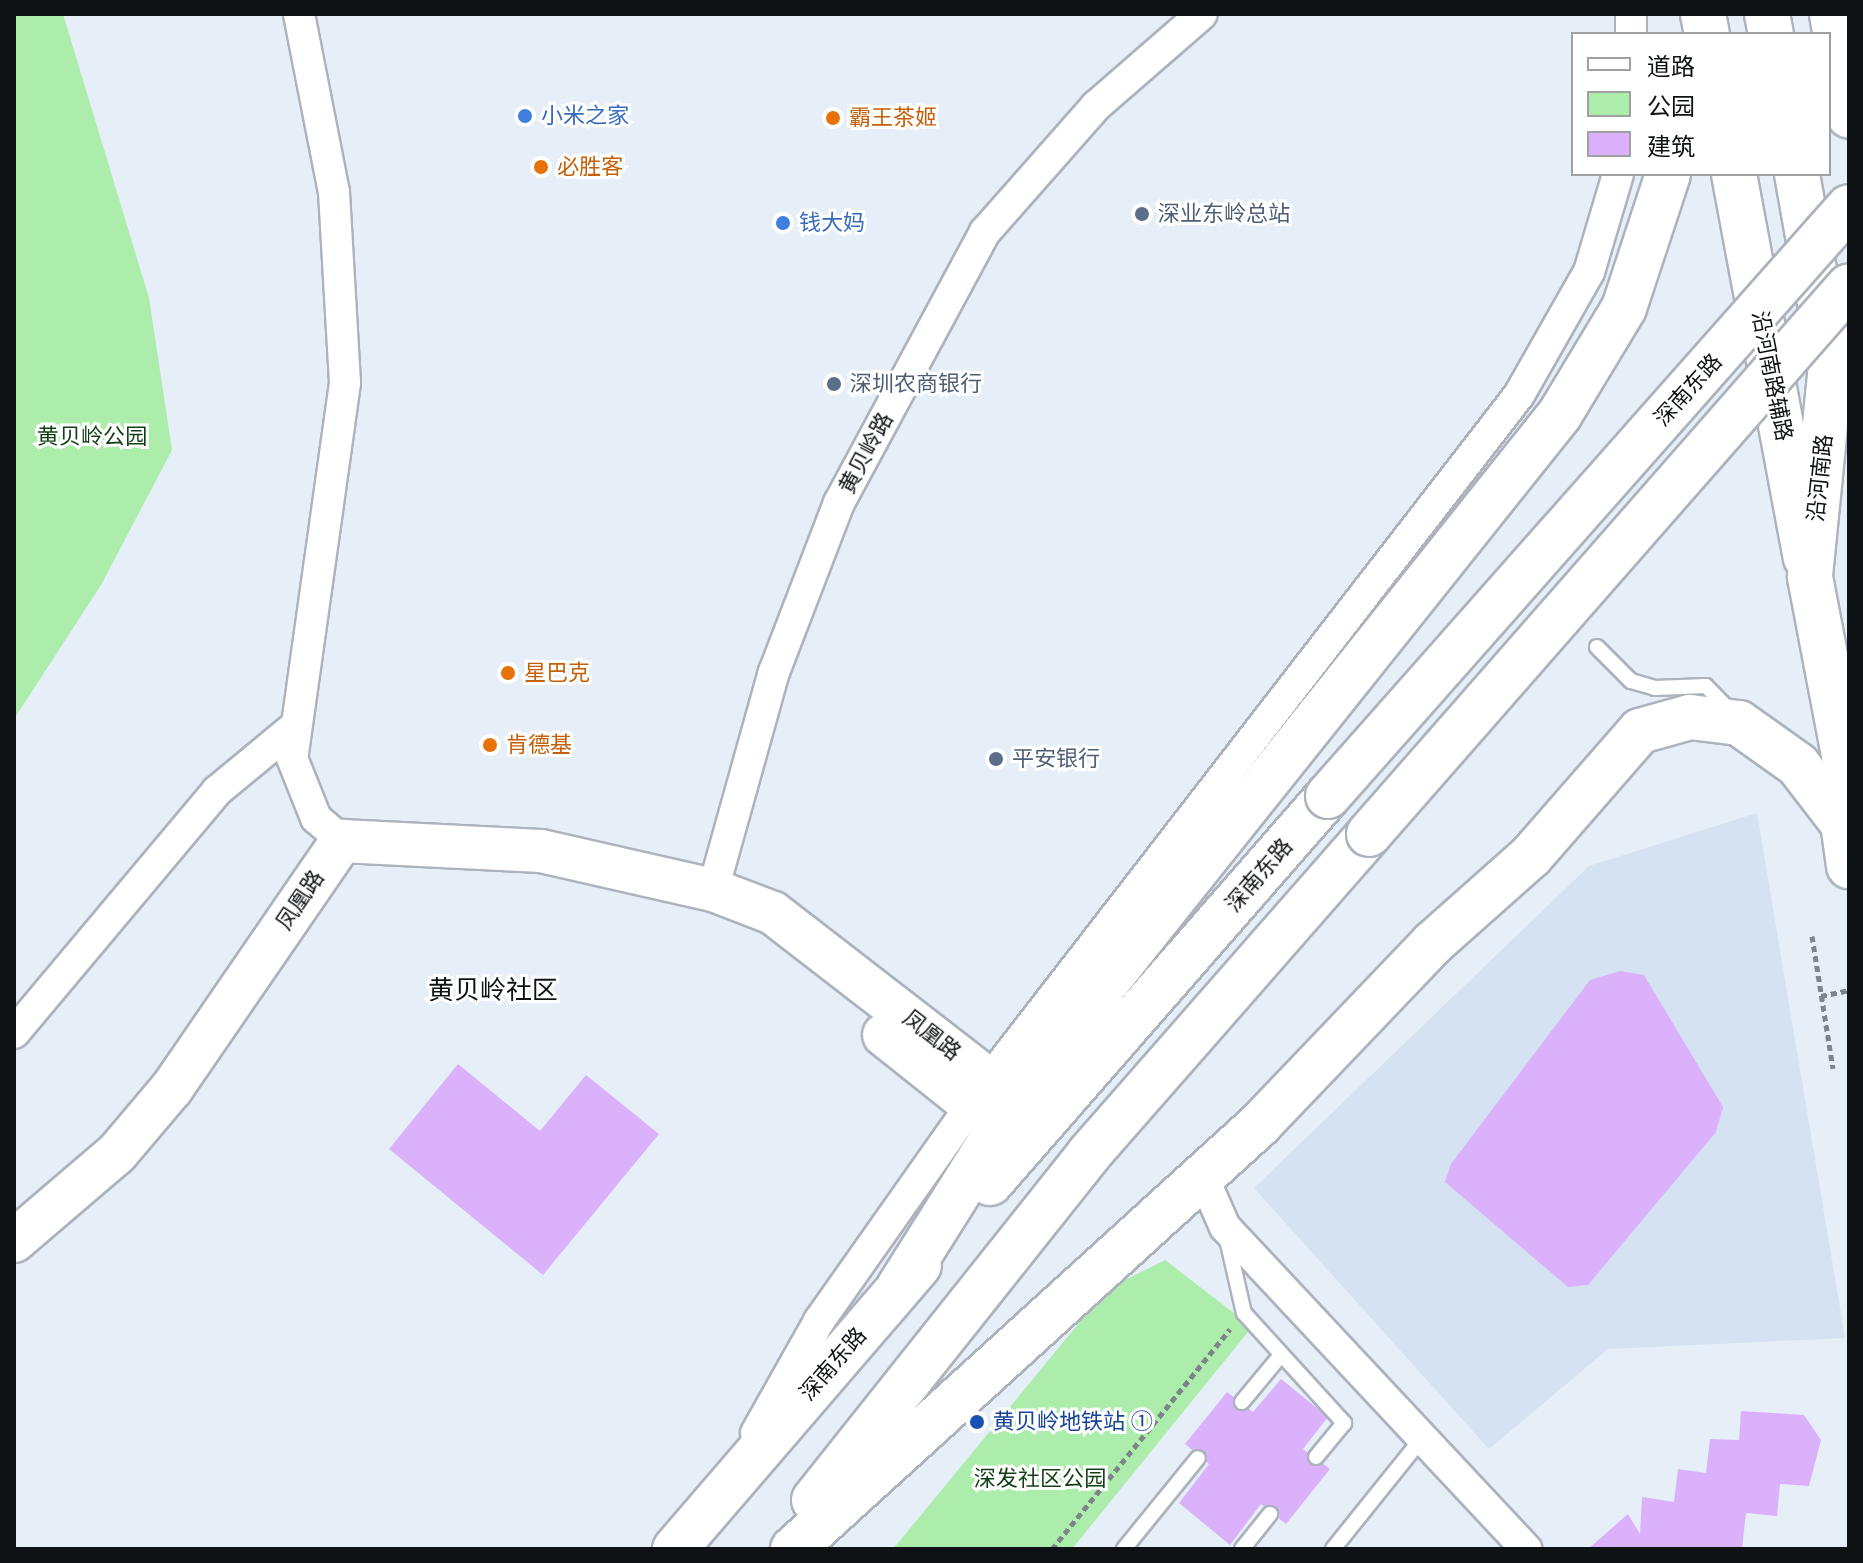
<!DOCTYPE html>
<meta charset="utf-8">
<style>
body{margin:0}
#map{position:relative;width:1863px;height:1563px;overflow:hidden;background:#e6eef7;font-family:Rubik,"Noto Sans SC",sans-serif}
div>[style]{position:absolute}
.built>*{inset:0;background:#d5e2f1}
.green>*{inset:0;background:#adedab}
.building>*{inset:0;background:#dbb1fc}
.path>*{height:5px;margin-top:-2.5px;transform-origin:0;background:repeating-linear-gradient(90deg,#7f848a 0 6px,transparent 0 10px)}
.roads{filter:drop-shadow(2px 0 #acb3bc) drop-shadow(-2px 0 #acb3bc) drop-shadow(0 2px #acb3bc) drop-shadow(0 -2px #acb3bc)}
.lane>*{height:14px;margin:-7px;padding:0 7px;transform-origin:7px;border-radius:7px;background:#fff}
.street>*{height:30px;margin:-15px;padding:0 15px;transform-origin:15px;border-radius:15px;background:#fff}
.secondary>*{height:42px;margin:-21px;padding:0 21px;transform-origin:21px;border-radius:21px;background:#fff}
.primary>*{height:44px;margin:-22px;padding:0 22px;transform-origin:22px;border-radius:22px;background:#fff}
.highway>*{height:44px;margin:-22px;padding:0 22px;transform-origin:22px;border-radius:22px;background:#fff}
.bridges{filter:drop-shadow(2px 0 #acb3bc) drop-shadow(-2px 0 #acb3bc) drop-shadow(0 2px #acb3bc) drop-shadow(0 -2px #acb3bc)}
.primary-bridge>*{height:44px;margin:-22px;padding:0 22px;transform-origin:22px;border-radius:22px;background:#fff}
.dots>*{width:22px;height:22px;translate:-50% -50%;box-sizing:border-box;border:4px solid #fff;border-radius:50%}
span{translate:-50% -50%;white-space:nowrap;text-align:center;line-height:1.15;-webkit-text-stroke:6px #fff;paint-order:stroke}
.shop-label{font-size:22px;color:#366cbe}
.left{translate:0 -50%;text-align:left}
.food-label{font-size:22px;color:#c56008}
.service-label{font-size:22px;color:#4e5e75}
.street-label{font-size:22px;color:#0f1215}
.park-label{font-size:22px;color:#123e14}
.transit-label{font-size:22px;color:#164399}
.quarter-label{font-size:26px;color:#0f1215}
.frame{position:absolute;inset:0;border:16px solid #0f1215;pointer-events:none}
.legend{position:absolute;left:1571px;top:32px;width:260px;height:144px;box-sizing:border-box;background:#fff;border:2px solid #9fa0a1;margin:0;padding:10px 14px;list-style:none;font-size:24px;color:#0f1215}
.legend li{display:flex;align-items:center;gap:16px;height:40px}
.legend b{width:40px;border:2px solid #9fa0a1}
</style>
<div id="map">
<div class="built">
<div style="clip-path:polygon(1757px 813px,1845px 1338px,1608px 1349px,1489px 1449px,1254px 1188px,1589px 866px)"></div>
</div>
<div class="green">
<div style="clip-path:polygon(14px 14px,63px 14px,149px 298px,172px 450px,101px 585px,14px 719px)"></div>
<div style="clip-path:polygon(1165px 1260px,1252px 1327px,1072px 1549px,893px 1549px,1107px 1289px)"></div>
</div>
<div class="building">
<div style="clip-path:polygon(1620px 971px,1644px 975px,1723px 1107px,1716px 1132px,1588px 1285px,1568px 1287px,1445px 1182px,1451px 1164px,1590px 980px)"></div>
<div style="clip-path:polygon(458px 1064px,540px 1131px,586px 1075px,659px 1134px,543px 1275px,389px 1149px)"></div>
<div style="clip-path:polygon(1281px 1379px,1328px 1417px,1303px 1449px,1330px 1469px,1286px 1524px,1261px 1504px,1230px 1545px,1179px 1503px,1209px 1464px,1185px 1444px,1227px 1392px,1253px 1412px)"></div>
<div style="clip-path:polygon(1741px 1411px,1804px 1415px,1821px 1440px,1809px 1486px,1780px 1484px,1777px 1516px,1746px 1513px,1742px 1549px,1588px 1549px,1628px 1514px,1640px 1534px,1642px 1497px,1674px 1502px,1678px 1469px,1706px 1473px,1710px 1439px,1739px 1440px)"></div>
</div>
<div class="path">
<div style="left:1812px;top:936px;width:134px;rotate:81deg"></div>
<div style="left:1821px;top:996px;width:29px;rotate:-12deg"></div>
<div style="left:1052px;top:1549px;width:283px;rotate:-51deg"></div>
</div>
<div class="roads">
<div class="lane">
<div style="left:1597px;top:647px;width:48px;rotate:45deg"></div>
<div style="left:1631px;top:681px;width:25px;rotate:16deg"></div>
<div style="left:1655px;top:688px;width:51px;rotate:-2.2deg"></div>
<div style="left:1706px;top:686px;width:42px;rotate:46deg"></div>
<div style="left:1227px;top:1239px;width:76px;rotate:77.1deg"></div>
<div style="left:1244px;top:1313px;width:149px;rotate:47.7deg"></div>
<div style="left:1344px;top:1423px;width:44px;rotate:129.5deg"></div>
<div style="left:1242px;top:1402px;width:61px;rotate:-50.3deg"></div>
<div style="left:1124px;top:1549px;width:117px;rotate:-50.9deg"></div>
<div style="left:1242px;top:1549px;width:45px;rotate:-51.3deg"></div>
<div style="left:1333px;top:1549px;width:145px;rotate:-51.2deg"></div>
</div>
<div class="street">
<div style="left:299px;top:14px;width:181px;rotate:78.9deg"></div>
<div style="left:334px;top:192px;width:191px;rotate:86.7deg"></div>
<div style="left:345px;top:383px;width:379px;rotate:98deg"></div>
<div style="left:292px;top:758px;width:65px;rotate:68.2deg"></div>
<div style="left:316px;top:818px;width:35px;rotate:41deg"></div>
<div style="left:1631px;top:14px;width:20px;rotate:90deg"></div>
<div style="left:713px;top:890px;width:226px;rotate:-74.4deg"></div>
<div style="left:774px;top:672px;width:181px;rotate:-69deg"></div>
<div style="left:839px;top:503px;width:308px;rotate:-61.7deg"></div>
<div style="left:985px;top:232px;width:168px;rotate:-48.6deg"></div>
<div style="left:1096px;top:106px;width:140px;rotate:-41deg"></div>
<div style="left:14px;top:1033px;width:316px;rotate:-50deg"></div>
<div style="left:217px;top:791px;width:97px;rotate:-39.6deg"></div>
<div style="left:1203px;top:1177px;width:55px;rotate:66.3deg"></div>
<div style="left:1225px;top:1227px;width:441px;rotate:46.9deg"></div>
<div style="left:756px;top:1433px;width:129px;rotate:-60.6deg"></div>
<div style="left:819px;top:1321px;width:295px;rotate:-54.8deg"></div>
<div style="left:989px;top:1080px;width:866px;rotate:-52.27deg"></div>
<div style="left:1519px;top:395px;width:142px;rotate:-60.4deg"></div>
<div style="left:1589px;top:272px;width:102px;rotate:-73.5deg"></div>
</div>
<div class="secondary">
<div style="left:884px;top:1035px;width:112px;rotate:38.5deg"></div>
<div style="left:14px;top:1241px;width:135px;rotate:-40.5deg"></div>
<div style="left:117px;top:1153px;width:85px;rotate:-49.8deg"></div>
<div style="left:172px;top:1088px;width:300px;rotate:-55.5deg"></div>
<div style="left:342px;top:841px;width:199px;rotate:2.9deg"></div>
<div style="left:541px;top:851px;width:176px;rotate:12.8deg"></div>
<div style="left:713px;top:890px;width:64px;rotate:21deg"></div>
<div style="left:773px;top:913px;width:273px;rotate:37.7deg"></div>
</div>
<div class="primary">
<div style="left:1703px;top:14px;width:20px;rotate:79deg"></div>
<div style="left:1734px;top:174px;width:390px;rotate:79.4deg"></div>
<div style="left:1839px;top:794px;width:73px;rotate:82.1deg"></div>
<div style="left:990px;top:1183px;width:514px;rotate:-48.87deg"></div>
<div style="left:899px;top:1287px;width:248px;rotate:-57.8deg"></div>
<div style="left:1031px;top:1077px;width:848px;rotate:-51.41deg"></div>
<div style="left:1560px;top:414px;width:124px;rotate:-58.9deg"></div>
<div style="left:1624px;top:308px;width:141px;rotate:-71.8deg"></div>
<div style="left:814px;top:1500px;width:442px;rotate:-51.5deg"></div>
<div style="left:1089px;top:1154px;width:425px;rotate:-48.8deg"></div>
<div style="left:675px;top:1549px;width:374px;rotate:-49.3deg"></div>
<div style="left:793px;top:1549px;width:631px;rotate:-42.3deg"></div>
<div style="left:1260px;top:1124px;width:250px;rotate:-46.3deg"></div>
<div style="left:1433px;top:943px;width:131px;rotate:-41.6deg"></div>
<div style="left:1531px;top:856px;width:166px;rotate:-48.9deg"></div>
<div style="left:1640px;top:731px;width:52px;rotate:-15.6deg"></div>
<div style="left:1690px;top:717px;width:49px;rotate:7deg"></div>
<div style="left:1739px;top:723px;width:72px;rotate:35.4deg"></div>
<div style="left:1798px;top:765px;width:71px;rotate:52.5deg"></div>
</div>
<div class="highway">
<div style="left:1767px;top:14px;width:20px;rotate:79deg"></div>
<div style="left:1832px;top:14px;width:103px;rotate:80.5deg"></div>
<div style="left:1797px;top:174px;width:194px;rotate:79.9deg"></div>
<div style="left:1831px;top:365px;width:213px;rotate:95.7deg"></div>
<div style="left:1810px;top:577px;width:209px;rotate:79.2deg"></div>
</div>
</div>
<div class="bridges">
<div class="primary-bridge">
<div style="left:1328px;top:796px;width:786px;rotate:-48.51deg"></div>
<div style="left:1369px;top:834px;width:728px;rotate:-48.78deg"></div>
</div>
</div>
<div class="dots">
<div style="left:525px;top:116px;background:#3f7fe0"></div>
<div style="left:833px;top:118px;background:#e8710a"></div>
<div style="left:541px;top:167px;background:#e8710a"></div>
<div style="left:1142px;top:214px;background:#5c6f8a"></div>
<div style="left:783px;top:223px;background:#3f7fe0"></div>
<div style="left:834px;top:384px;background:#5c6f8a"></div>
<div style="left:508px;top:673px;background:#e8710a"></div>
<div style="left:490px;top:745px;background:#e8710a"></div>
<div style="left:996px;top:759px;background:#5c6f8a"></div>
<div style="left:977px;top:1422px;background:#1a4fb4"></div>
</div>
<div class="shop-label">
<span class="left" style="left:541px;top:116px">小米之家</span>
<span class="left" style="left:799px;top:223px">钱大妈</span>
</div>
<div class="food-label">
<span class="left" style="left:849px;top:118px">霸王茶姬</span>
<span class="left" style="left:557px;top:167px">必胜客</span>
<span class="left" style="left:524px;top:673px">星巴克</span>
<span class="left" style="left:506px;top:745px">肯德基</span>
</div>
<div class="service-label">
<span class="left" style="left:1158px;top:214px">深业东岭总站</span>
<span class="left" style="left:850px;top:384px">深圳农商银行</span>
<span class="left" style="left:1012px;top:759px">平安银行</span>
</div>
<div class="street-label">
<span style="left:1772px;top:376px;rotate:79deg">沿河南路辅路</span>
<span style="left:1688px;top:390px;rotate:-48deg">深南东路</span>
<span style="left:866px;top:453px;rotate:-62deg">黄贝岭路</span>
<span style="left:1820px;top:478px;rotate:-84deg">沿河南路</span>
<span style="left:1259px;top:875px;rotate:-49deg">深南东路</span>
<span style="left:300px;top:900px;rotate:-56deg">凤凰路</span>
<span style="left:932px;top:1035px;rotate:38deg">凤凰路</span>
<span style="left:833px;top:1364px;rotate:-49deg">深南东路</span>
</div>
<div class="park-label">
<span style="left:92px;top:437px">黄贝岭公园</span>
<span style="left:1040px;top:1479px">深发社区公园</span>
</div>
<div class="transit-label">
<span class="left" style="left:993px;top:1422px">黄贝岭地铁站 ①</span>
</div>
<div class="quarter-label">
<span style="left:493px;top:991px">黄贝岭社区</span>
</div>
<div class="frame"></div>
<ul class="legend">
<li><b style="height:10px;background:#fff"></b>道路</li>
<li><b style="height:22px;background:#adedab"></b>公园</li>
<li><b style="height:22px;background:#dbb1fc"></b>建筑</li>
</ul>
</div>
